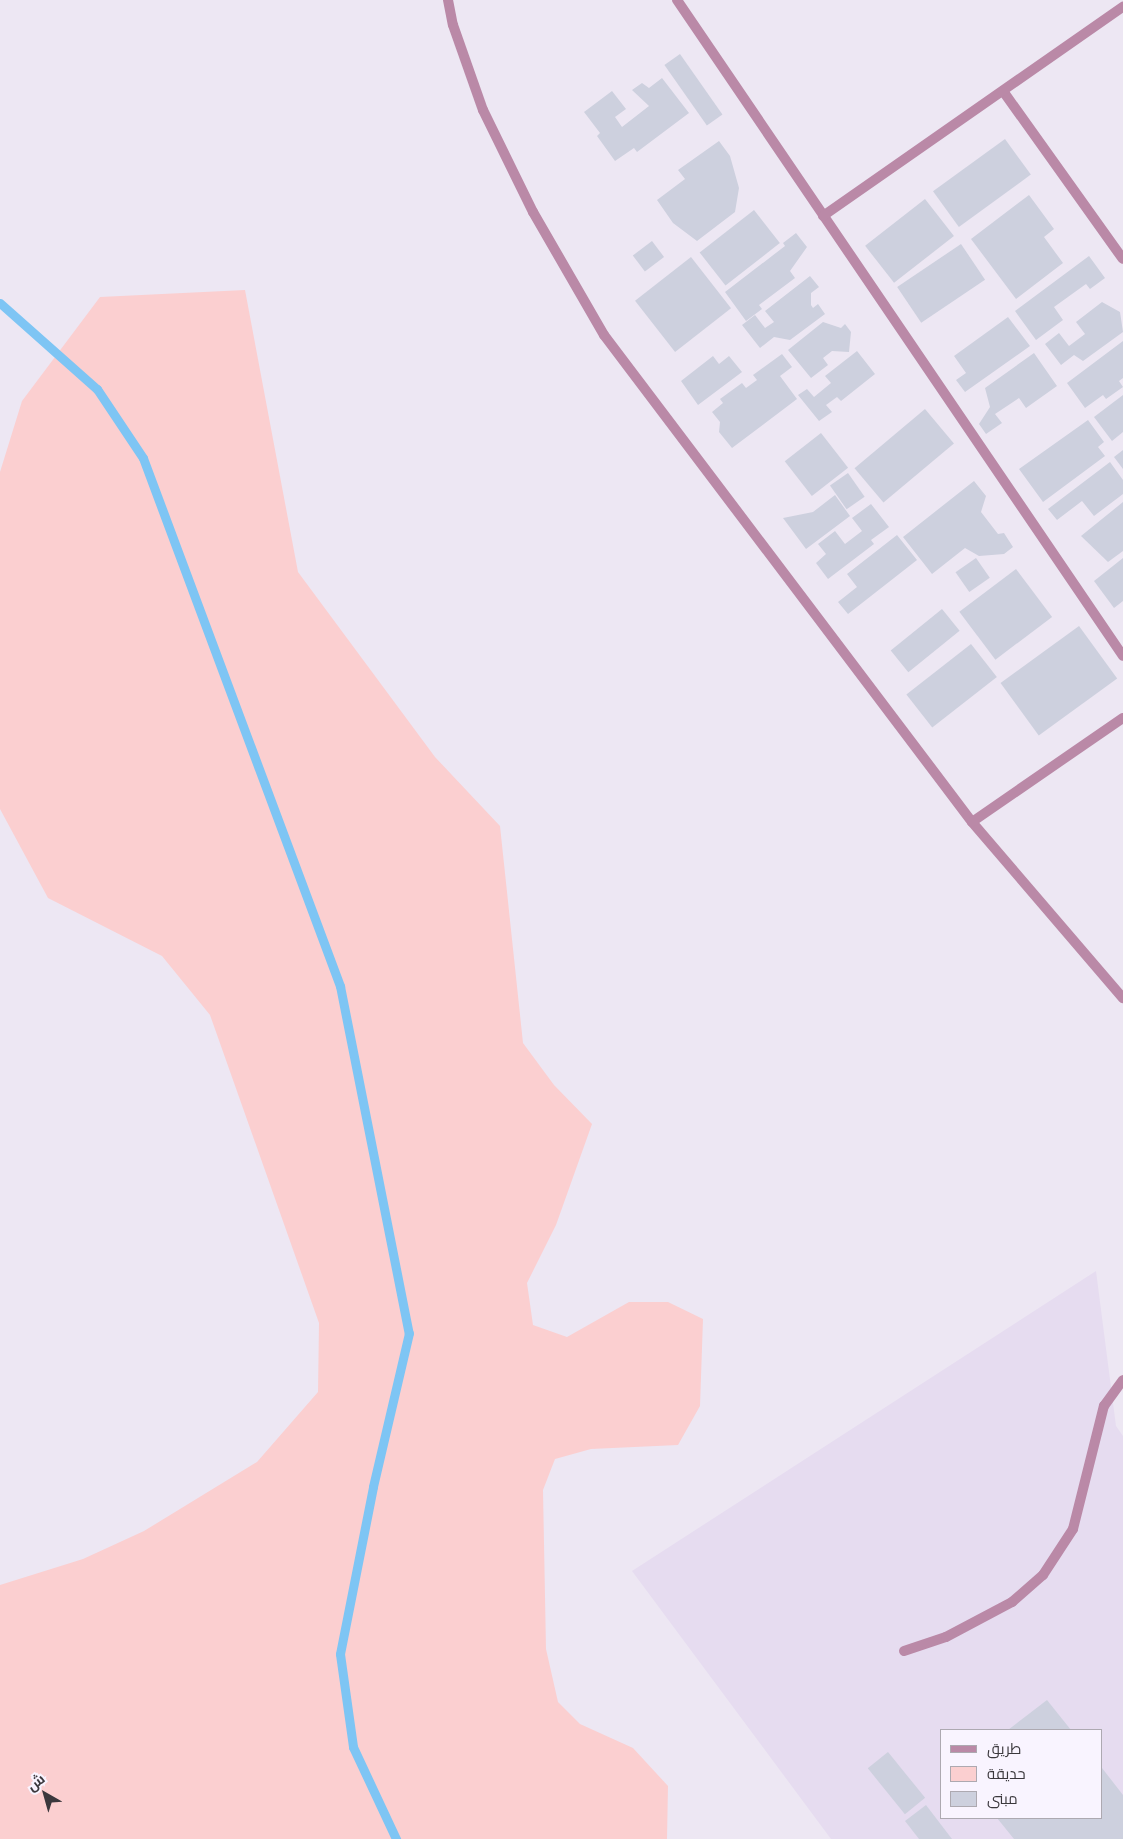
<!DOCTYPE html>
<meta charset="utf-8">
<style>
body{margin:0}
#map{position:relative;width:1123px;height:1839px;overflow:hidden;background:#ede7f3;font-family:"PT Sans Narrow",Cairo,sans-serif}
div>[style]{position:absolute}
.built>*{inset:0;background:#e6dcf0}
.green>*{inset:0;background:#fbcfd0}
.stream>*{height:9px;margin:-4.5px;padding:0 4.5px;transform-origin:4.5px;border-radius:4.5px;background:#7ec5f4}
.building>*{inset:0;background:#cdd0de;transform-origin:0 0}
.lane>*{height:10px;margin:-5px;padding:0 5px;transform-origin:5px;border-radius:5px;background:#ba89a7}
.street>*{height:10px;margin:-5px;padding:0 5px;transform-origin:5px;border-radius:5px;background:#ba89a7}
span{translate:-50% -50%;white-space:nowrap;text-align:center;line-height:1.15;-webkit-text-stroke:4px #f9f4ff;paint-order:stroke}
.legend{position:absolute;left:940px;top:1729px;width:162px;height:90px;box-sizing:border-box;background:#f9f4ff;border:1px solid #ada9b1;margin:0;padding:6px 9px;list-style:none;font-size:15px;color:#3b383d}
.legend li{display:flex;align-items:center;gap:10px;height:25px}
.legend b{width:25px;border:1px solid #ada9b1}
.north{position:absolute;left:20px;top:1769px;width:50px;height:50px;-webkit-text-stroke:4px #f9f4ff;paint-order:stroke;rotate:322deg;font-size:14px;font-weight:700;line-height:20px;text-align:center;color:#3b383d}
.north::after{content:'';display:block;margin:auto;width:18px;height:22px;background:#3b383d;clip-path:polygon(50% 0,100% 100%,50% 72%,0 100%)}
</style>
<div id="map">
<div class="built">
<div style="clip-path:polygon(evenodd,1096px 1271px,1116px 1426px,1123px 1436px,1123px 1839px,831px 1839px,632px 1571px,1096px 1271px,942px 1730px,1102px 1730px,1102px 1818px,942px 1818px,942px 1730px)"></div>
</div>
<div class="green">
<div style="clip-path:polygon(245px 290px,298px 572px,435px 757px,500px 826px,523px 1043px,554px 1085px,592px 1124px,556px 1225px,527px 1283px,533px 1325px,567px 1337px,629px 1302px,668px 1302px,703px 1319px,700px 1406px,678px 1445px,591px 1449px,555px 1459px,543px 1490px,546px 1649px,558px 1702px,580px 1724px,633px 1748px,668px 1786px,667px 1839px,0 1839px,0 1585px,83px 1559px,144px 1531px,257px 1462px,318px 1392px,319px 1323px,210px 1015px,162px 956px,48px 898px,0 809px,0 472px,22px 401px,100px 297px)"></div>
</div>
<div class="stream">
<div style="left:0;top:303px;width:130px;rotate:41.6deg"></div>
<div style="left:97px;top:389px;width:83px;rotate:56.3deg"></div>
<div style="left:143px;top:458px;width:564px;rotate:69.54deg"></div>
<div style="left:340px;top:986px;width:354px;rotate:78.8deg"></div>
<div style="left:409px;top:1333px;width:158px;rotate:103.2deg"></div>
<div style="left:373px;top:1487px;width:170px;rotate:101.2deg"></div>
<div style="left:340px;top:1654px;width:94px;rotate:82deg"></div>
<div style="left:353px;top:1747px;width:102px;rotate:64.9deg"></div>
</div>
<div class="building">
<div style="left:680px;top:54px;width:74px;height:19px;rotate:55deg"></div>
<div style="clip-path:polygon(662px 78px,689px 113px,637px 152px,634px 148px,615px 161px,597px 136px,600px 133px,584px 112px,612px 91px,626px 109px,615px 117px,622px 127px,649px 106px,632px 90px,642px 83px,649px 88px)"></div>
<div style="left:1005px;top:139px;width:44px;height:89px;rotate:54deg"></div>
<div style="clip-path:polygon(719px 141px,730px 156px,739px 188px,735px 212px,697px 241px,673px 223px,657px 200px,685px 179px,678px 170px)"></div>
<div style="clip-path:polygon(1029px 195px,1054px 229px,1044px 237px,1063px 263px,1016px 299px,971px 239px)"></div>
<div style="left:925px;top:199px;width:47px;height:76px;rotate:52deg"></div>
<div style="left:754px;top:210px;width:42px;height:69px;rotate:52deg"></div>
<div style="clip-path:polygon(796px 233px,807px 247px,790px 271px,795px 278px,759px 305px,762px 309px,746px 321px,725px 292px,785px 246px,783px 243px)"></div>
<div style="left:652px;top:241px;width:20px;height:24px;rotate:53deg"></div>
<div style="left:961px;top:244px;width:43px;height:77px;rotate:56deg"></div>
<div style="clip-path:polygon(1089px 256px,1105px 278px,1090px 289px,1086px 284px,1054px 307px,1063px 320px,1036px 340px,1015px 311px)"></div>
<div style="left:691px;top:257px;width:65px;height:71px;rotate:52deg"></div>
<div style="clip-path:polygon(810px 276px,819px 287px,811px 293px,811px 305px,813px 308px,818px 304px,825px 314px,790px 340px,774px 337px,760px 348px,742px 325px,755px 315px,765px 328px,774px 322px,765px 311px)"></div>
<div style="clip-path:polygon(1102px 302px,1120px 312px,1123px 332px,1083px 361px,1074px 355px,1061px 365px,1045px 344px,1059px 333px,1069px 346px,1085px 334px,1076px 322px)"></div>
<div style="clip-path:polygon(1008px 317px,1030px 346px,965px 392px,956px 380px,966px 373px,954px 356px)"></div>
<div style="clip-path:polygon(823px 322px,841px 328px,845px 324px,851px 332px,849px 352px,832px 351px,823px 358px,828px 365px,811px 378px,788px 350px)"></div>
<div style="clip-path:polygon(1123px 341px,1123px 378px,1119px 381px,1123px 387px,1106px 399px,1103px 395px,1085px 408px,1067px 383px)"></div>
<div style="clip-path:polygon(857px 351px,875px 374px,841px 401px,837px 397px,826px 405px,832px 412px,819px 421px,798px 395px,807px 389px,814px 397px,831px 383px,825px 376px)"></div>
<div style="clip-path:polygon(1034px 353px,1057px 386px,1026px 408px,1019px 398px,995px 414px,1002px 423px,986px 434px,979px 424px,990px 407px,985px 388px)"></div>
<div style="clip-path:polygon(782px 354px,792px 367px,780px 376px,797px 399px,732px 448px,719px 432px,720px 422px,712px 412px,723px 403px,720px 399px,742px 383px,746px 388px,757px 380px,753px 375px)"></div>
<div style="clip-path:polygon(713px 356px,719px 364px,729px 356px,742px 372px,698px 405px,681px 381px)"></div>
<div style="clip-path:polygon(1123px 395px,1123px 432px,1112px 441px,1094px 417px)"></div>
<div style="left:925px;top:409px;width:45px;height:92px;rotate:50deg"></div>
<div style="clip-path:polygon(1088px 420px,1104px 442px,1098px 447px,1105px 456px,1043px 502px,1019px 469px)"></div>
<div style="left:821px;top:433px;width:44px;height:46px;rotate:52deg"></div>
<div style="clip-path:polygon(1123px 450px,1123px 469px,1114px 457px)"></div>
<div style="clip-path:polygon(1110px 462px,1123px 480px,1123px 494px,1094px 516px,1082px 501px,1057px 520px,1048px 509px)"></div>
<div style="left:848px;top:473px;width:29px;height:22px;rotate:55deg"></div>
<div style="clip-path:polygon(974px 481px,986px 496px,981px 512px,998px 534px,1004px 533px,1013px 547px,1004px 554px,979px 556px,965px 548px,932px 574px,903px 537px)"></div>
<div style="clip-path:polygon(835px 495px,850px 516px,806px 549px,783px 518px,813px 512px)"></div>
<div style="clip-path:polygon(1123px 502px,1123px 551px,1108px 562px,1081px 536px)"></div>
<div style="clip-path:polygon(871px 504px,889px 527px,871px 540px,874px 544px,828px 579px,816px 563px,826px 554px,818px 544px,835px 531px,845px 544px,862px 531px,852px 518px)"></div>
<div style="clip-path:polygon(897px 535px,917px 560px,848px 614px,838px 602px,857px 587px,847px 574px)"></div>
<div style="left:976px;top:558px;width:24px;height:25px;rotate:55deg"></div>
<div style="clip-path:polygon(1123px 558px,1123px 601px,1114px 608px,1094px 581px)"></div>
<div style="left:1016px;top:569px;width:60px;height:71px;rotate:53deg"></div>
<div style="left:942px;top:609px;width:28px;height:66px;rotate:51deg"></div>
<div style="left:1079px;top:626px;width:65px;height:97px;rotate:54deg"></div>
<div style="left:971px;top:644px;width:42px;height:82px;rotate:52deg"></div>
<div style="clip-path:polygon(1047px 1700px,1071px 1730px,1008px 1730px)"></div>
<div style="left:888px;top:1752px;width:59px;height:26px;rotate:51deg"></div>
<div style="clip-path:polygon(1102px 1768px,1123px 1795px,1123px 1839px,1014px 1839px,997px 1818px,1102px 1818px)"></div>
<div style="clip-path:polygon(926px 1805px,952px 1839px,919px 1839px,905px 1821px)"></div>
</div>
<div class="lane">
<div style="left:972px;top:822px;width:232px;rotate:49.4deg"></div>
<div style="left:904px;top:1651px;width:44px;rotate:-18.4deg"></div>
<div style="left:946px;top:1637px;width:75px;rotate:-27.9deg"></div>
<div style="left:1012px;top:1602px;width:41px;rotate:-41.1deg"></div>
<div style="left:1043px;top:1575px;width:55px;rotate:-56.9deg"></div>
<div style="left:1073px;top:1529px;width:127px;rotate:-75.9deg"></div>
<div style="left:1104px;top:1406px;width:32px;rotate:-54deg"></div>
</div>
<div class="street">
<div style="left:448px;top:0;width:25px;rotate:79deg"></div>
<div style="left:453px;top:25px;width:90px;rotate:70.6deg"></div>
<div style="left:483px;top:110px;width:114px;rotate:63.9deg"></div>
<div style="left:533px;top:212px;width:142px;rotate:60deg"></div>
<div style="left:604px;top:335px;width:610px;rotate:52.92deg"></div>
<div style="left:972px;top:822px;width:183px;rotate:-34.6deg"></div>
<div style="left:677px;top:0;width:793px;rotate:55.79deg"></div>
<div style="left:1003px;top:91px;width:206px;rotate:54.5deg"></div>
<div style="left:823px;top:216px;width:366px;rotate:-34.9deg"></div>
</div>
<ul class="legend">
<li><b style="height:6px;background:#ba89a7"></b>طريق</li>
<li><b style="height:14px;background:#fbcfd0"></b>حديقة</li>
<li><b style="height:14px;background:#cdd0de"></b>مبنى</li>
</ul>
<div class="north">ش</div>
</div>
